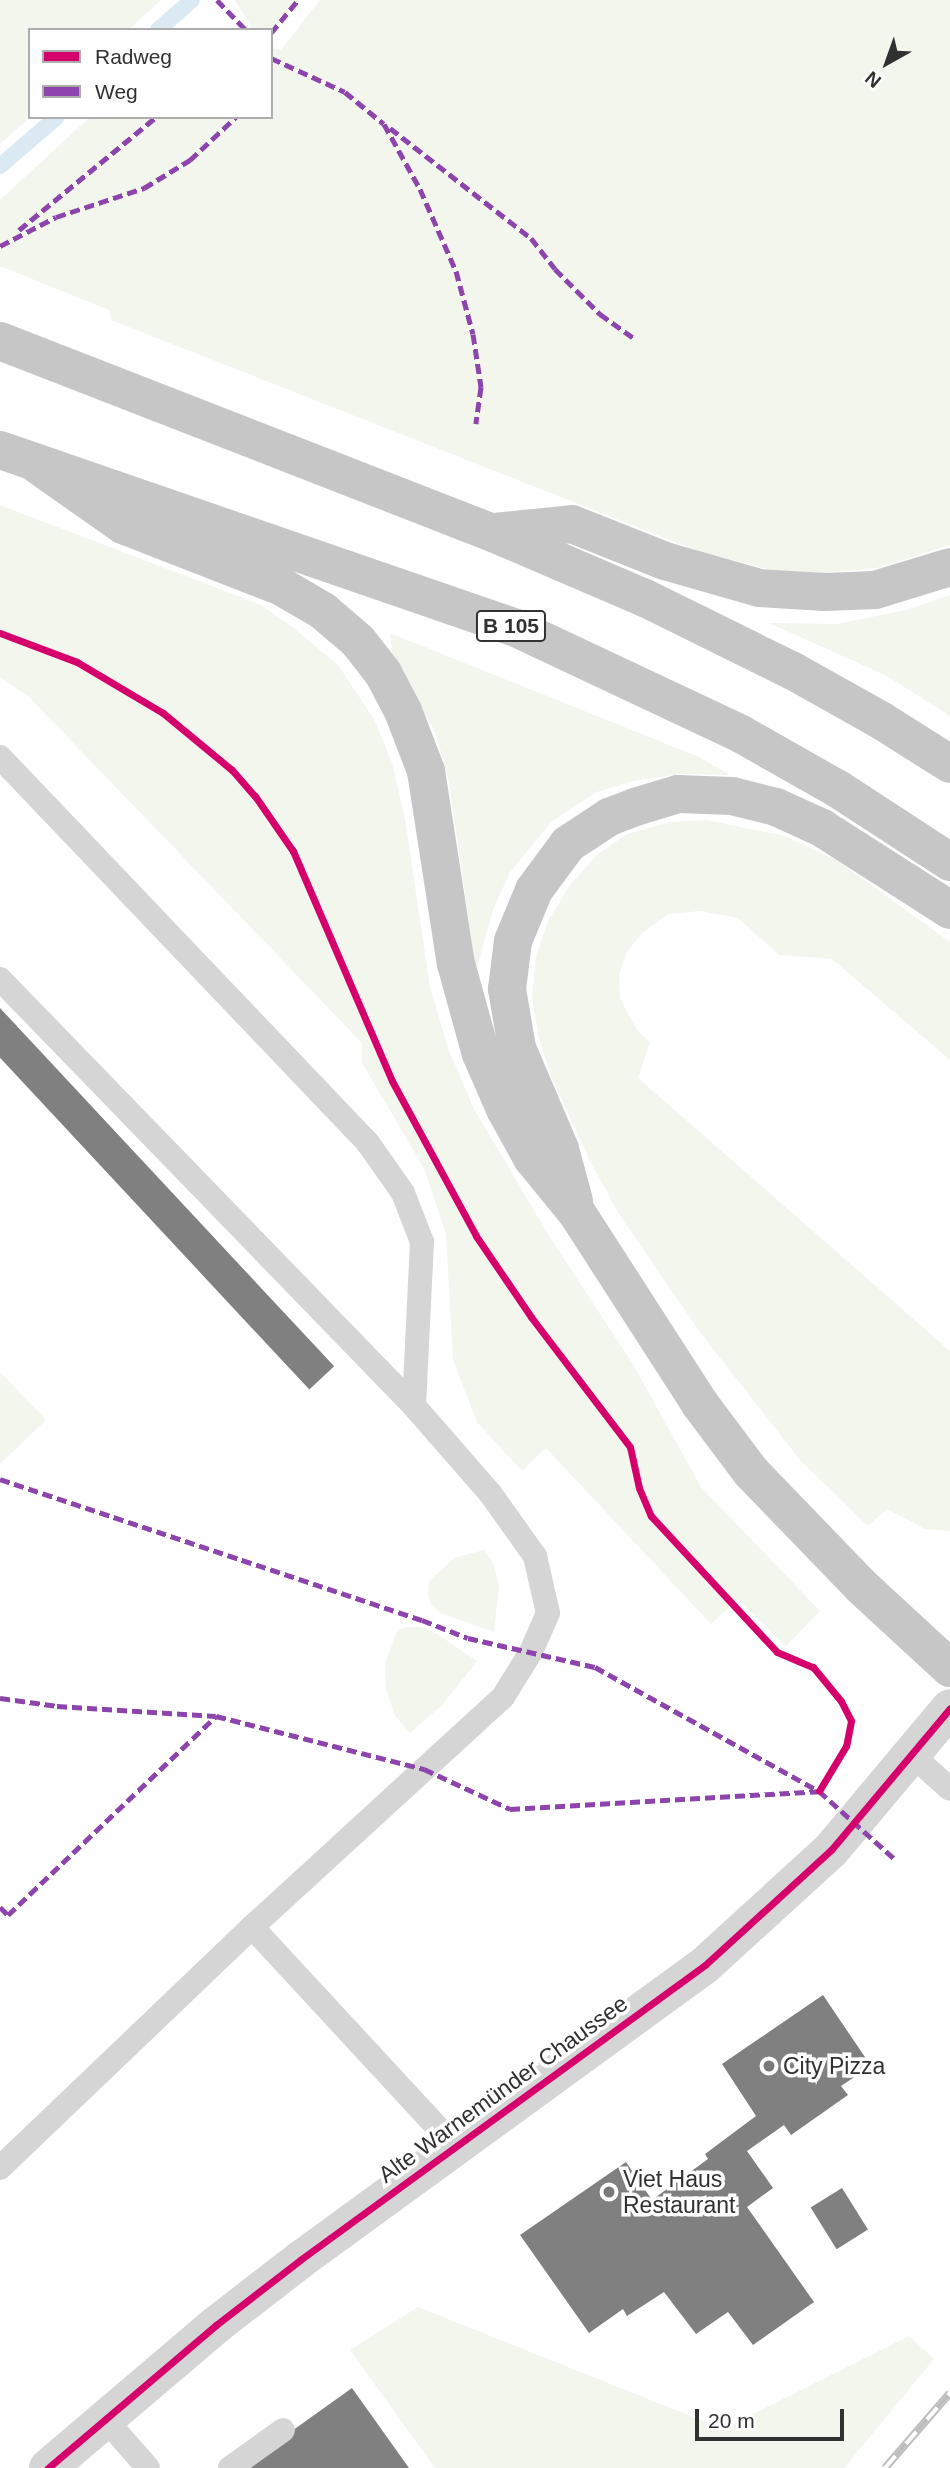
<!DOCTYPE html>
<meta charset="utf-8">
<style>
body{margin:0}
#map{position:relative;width:950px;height:2468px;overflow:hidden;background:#fff;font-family:Arial,sans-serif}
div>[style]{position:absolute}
.green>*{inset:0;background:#f2f6ed}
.stream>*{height:16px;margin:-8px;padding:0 8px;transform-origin:8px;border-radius:8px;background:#dbe9f3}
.building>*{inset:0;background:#808080;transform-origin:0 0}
.service>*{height:24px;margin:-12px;padding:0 12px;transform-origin:12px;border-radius:12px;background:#d5d5d5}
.tertiary>*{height:38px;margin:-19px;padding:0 19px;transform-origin:19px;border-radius:19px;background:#d5d5d5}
.trunk>*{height:38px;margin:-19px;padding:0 19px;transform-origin:19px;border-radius:19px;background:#c6c6c6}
.rail>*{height:8px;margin-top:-4px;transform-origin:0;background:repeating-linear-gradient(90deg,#fff 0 16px,#bdbdbd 0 32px);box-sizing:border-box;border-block:2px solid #bdbdbd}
.quiet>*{height:5px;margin-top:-2.5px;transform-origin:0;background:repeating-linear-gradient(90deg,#8e44ad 0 10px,transparent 0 15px)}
.cycleway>*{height:7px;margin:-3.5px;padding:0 3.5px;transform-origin:3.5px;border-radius:3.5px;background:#d6006c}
.dots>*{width:19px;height:19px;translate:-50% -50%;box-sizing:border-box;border:4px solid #fff;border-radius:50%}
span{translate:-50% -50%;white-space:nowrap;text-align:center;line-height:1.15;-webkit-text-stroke:7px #fff;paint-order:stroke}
.shield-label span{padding:2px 5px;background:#fff;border:2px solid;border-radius:5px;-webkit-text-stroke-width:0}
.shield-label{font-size:21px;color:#313131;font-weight:700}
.poi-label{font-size:23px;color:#313131}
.left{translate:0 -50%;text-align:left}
.street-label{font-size:23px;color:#313131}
.legend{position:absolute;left:28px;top:28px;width:245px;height:91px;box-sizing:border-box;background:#fff;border:2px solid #adadad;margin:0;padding:9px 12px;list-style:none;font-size:21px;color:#313131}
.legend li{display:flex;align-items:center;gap:14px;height:35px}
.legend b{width:35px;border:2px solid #adadad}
.north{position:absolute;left:852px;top:28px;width:70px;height:70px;-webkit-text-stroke:5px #fff;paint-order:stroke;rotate:220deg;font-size:19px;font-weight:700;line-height:28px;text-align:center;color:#313131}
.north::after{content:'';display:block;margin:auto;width:24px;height:32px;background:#313131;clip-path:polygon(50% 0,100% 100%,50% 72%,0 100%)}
.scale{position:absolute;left:695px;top:2409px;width:149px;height:32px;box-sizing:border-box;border:4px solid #313131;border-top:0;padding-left:9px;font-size:21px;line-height:24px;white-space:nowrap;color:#313131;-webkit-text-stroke:5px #fff;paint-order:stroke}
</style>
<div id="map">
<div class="green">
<div style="clip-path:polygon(0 0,161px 0,128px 30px,30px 30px,30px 117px,0 144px)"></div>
<div style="clip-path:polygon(235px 0,298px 0,271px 33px,271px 30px,253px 30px)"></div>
<div style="clip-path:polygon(320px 0,950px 0,950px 545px,877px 568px,823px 573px,771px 570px,698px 551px,111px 320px,109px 310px,0 266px,0 200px,90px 117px,271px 117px,271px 48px,281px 50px)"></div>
<div style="clip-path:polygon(0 505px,261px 605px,291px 626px,338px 665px,374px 719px,392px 763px,405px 819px,430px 987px,449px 1051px,474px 1109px,551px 1239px,634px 1366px,701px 1487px,820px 1611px,786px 1646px,738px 1599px,711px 1624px,546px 1448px,522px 1471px,477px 1422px,453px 1360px,446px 1234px,424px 1168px,362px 1063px,362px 1043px,28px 696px,0 677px)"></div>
<div style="clip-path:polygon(950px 595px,950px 716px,887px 676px,769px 623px,837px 624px,906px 610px)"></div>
<div style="clip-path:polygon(390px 633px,699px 757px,730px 775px,680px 774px,633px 781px,597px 792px,552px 821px,510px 872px,493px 910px,476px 971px,449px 782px,436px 734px,393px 660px)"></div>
<div style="clip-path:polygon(707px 820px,785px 836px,838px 861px,950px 942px,950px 1060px,832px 959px,779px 955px,738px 918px,700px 911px,669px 914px,643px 932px,627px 952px,619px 975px,620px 998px,637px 1030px,650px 1042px,638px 1078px,950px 1351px,950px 1531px,925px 1529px,887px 1509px,868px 1526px,800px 1460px,700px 1332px,619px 1214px,589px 1159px,551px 1076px,539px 1039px,532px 997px,536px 956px,548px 921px,570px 885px,598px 854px,627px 834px,671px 822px)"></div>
<div style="clip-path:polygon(0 1372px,46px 1420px,0 1464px)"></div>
<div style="clip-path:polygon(484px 1550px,493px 1562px,499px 1586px,494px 1632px,440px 1613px,431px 1604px,428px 1595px,429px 1582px,454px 1558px)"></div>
<div style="clip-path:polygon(405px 1627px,421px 1627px,437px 1634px,477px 1661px,443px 1704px,410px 1733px,395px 1716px,386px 1689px,385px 1664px,396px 1633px)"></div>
<div style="clip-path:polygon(418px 2307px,723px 2429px,909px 2336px,934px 2359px,844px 2468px,435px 2468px,350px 2350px)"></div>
</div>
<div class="stream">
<div style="left:158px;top:30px;width:45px;rotate:-41.4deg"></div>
<div style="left:0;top:166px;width:75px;rotate:-40.7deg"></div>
</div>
<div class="building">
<div style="left:0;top:1008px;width:490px;height:34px;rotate:47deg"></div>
<div style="clip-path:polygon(823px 1995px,871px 2066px,841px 2086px,848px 2095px,791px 2135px,784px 2125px,747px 2151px,773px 2188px,747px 2207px,814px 2302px,753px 2345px,728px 2312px,696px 2334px,664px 2292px,627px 2316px,623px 2309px,589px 2333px,520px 2235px,626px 2162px,652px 2200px,708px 2159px,705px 2154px,756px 2116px,722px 2064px)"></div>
<div style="left:842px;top:2188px;width:49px;height:37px;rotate:58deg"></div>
<div style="clip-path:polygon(352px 2388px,409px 2468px,251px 2468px,247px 2463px)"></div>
</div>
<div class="service">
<div style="left:0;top:757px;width:533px;rotate:46.37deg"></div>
<div style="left:368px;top:1143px;width:61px;rotate:55deg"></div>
<div style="left:403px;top:1193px;width:53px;rotate:68.8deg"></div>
<div style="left:422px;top:1242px;width:164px;rotate:92.8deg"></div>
<div style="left:0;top:979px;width:595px;rotate:45.89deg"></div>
<div style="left:414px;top:1406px;width:116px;rotate:48.9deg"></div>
<div style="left:490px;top:1493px;width:77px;rotate:54.5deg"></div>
<div style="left:535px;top:1556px;width:58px;rotate:77.2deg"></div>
<div style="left:548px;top:1613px;width:43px;rotate:113.6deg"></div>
<div style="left:531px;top:1652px;width:53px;rotate:121.9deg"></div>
<div style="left:503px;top:1697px;width:340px;rotate:137.5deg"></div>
<div style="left:252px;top:1927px;width:349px;rotate:136.3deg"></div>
<div style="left:912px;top:1755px;width:51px;rotate:41.8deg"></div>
<div style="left:252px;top:1927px;width:301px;rotate:47.2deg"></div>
<div style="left:105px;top:2419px;width:65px;rotate:48.7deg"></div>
<div style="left:230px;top:2468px;width:65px;rotate:-35.6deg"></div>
</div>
<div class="tertiary">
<div style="left:48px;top:2468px;width:221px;rotate:-40.4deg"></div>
<div style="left:216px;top:2325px;width:106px;rotate:-37.7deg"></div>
<div style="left:300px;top:2260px;width:501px;rotate:-36.07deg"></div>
<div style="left:705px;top:1965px;width:171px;rotate:-42.4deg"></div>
<div style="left:831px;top:1850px;width:185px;rotate:-50deg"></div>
</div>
<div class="trunk">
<div style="left:0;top:341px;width:529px;rotate:21.28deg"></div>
<div style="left:493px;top:533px;width:165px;rotate:23.2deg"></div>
<div style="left:645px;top:598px;width:165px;rotate:26.3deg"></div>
<div style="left:793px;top:671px;width:102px;rotate:29.3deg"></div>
<div style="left:882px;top:721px;width:80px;rotate:32.3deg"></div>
<div style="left:0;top:450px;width:546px;rotate:19.03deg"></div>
<div style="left:516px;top:628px;width:249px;rotate:25.2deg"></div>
<div style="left:741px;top:734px;width:112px;rotate:29.6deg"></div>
<div style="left:838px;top:789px;width:134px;rotate:33.1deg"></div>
<div style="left:39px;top:466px;width:103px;rotate:35.1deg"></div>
<div style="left:123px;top:525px;width:171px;rotate:21.3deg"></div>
<div style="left:282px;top:587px;width:48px;rotate:30.3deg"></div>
<div style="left:323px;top:611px;width:46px;rotate:40.6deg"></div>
<div style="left:358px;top:641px;width:41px;rotate:52deg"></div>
<div style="left:383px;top:673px;width:43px;rotate:62.2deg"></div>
<div style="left:403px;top:711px;width:64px;rotate:69deg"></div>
<div style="left:426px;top:771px;width:195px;rotate:81.2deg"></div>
<div style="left:456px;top:964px;width:93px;rotate:74.5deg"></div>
<div style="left:481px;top:1054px;width:60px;rotate:66.4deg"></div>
<div style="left:505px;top:1109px;width:56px;rotate:61.1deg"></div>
<div style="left:532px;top:1158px;width:71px;rotate:50.7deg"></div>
<div style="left:577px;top:1213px;width:227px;rotate:57.2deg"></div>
<div style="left:700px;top:1404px;width:85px;rotate:53.1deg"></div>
<div style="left:751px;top:1472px;width:158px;rotate:46deg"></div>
<div style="left:861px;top:1586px;width:121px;rotate:42.7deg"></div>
<div style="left:495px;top:532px;width:77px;rotate:-5.9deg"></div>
<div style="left:572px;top:524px;width:100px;rotate:21.7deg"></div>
<div style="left:665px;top:561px;width:98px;rotate:16deg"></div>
<div style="left:759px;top:588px;width:66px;rotate:3.5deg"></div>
<div style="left:825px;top:592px;width:50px;rotate:-2.3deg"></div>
<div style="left:875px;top:590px;width:78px;rotate:-17deg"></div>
<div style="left:574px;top:1201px;width:54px;rotate:-105.1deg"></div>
<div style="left:560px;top:1149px;width:110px;rotate:-113.1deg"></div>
<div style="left:517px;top:1048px;width:60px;rotate:-99.6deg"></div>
<div style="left:507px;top:989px;width:48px;rotate:-82.9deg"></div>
<div style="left:513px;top:941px;width:55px;rotate:-67.6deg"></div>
<div style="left:534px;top:890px;width:57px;rotate:-53.5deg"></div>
<div style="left:568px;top:844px;width:49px;rotate:-33.4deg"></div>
<div style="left:609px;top:817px;width:28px;rotate:-21deg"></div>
<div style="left:635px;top:807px;width:45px;rotate:-16.8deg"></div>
<div style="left:678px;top:794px;width:54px;rotate:2.1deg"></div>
<div style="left:732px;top:796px;width:45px;rotate:14deg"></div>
<div style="left:776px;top:807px;width:51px;rotate:24.5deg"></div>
<div style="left:822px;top:828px;width:152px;rotate:32.6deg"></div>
</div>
<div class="rail">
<div style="left:885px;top:2468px;width:99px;rotate:-49.1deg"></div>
</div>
<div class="quiet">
<div style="left:217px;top:0;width:42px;rotate:46deg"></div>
<div style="left:271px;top:33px;width:43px;rotate:-50.7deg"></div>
<div style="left:271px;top:58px;width:81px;rotate:24.7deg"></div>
<div style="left:345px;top:92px;width:50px;rotate:39.4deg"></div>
<div style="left:384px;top:124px;width:74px;rotate:61deg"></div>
<div style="left:420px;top:189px;width:90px;rotate:66.3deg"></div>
<div style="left:456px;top:271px;width:65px;rotate:74.9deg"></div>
<div style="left:473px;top:334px;width:54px;rotate:81.4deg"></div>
<div style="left:481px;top:387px;width:37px;rotate:98deg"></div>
<div style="left:390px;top:128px;width:179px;rotate:38deg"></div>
<div style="left:531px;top:238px;width:39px;rotate:52deg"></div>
<div style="left:555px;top:269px;width:64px;rotate:45deg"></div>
<div style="left:600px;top:314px;width:43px;rotate:35.5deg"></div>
<div style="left:19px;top:230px;width:178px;rotate:-39.5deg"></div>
<div style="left:0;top:246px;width:63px;rotate:-27.4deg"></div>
<div style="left:56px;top:217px;width:93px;rotate:-18.2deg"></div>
<div style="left:144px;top:188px;width:54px;rotate:-31.3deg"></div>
<div style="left:190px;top:160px;width:63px;rotate:-43.1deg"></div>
<div style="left:0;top:1479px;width:445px;rotate:18.5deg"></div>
<div style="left:422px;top:1620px;width:49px;rotate:21.4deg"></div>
<div style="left:468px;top:1638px;width:130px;rotate:12.9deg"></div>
<div style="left:595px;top:1667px;width:256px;rotate:29deg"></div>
<div style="left:819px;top:1791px;width:103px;rotate:41.9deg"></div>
<div style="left:0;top:1698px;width:58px;rotate:8deg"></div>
<div style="left:57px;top:1706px;width:159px;rotate:3.6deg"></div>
<div style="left:0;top:1907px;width:11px;rotate:45deg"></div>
<div style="left:8px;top:1915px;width:288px;rotate:-43.7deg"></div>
<div style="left:216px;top:1716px;width:215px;rotate:14.3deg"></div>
<div style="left:424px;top:1769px;width:95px;rotate:24.9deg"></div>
<div style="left:510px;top:1809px;width:310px;rotate:-3.3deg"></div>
</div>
<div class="cycleway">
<div style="left:0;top:633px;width:82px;rotate:20.6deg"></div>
<div style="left:77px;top:662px;width:100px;rotate:30.7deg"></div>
<div style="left:163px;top:713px;width:89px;rotate:39.6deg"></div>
<div style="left:232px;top:770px;width:35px;rotate:49deg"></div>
<div style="left:255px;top:796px;width:67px;rotate:55.4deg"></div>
<div style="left:293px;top:851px;width:250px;rotate:66.7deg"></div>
<div style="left:392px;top:1081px;width:176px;rotate:61.5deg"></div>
<div style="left:476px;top:1236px;width:98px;rotate:55.8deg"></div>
<div style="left:531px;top:1317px;width:163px;rotate:52.7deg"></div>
<div style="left:630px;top:1447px;width:42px;rotate:77.6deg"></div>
<div style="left:639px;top:1488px;width:30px;rotate:67deg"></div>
<div style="left:651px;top:1516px;width:185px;rotate:47.2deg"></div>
<div style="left:777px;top:1652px;width:39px;rotate:23deg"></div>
<div style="left:813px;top:1667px;width:44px;rotate:50.5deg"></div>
<div style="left:841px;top:1701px;width:22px;rotate:63deg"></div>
<div style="left:851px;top:1721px;width:25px;rotate:101deg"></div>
<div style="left:846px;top:1746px;width:52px;rotate:121deg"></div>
<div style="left:48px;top:2468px;width:221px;rotate:-40.4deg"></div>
<div style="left:216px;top:2325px;width:106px;rotate:-37.7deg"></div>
<div style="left:300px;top:2260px;width:501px;rotate:-36.07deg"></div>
<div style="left:705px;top:1965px;width:171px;rotate:-42.4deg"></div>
<div style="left:831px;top:1850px;width:185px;rotate:-50deg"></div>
</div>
<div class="dots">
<div style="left:769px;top:2066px;background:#797979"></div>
<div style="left:609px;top:2192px;background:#797979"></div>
</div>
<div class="shield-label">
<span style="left:511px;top:626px">B 105</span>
</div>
<div class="poi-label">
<span class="left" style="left:783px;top:2066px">City Pizza</span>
<span class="left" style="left:623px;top:2192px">Viet Haus<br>Restaurant</span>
</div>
<div class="street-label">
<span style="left:503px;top:2089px;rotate:-36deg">Alte Warnemünder Chaussee</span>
</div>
<ul class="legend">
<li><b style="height:9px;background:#d6006c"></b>Radweg</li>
<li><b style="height:9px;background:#8e44ad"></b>Weg</li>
</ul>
<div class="north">N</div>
<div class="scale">20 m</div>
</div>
